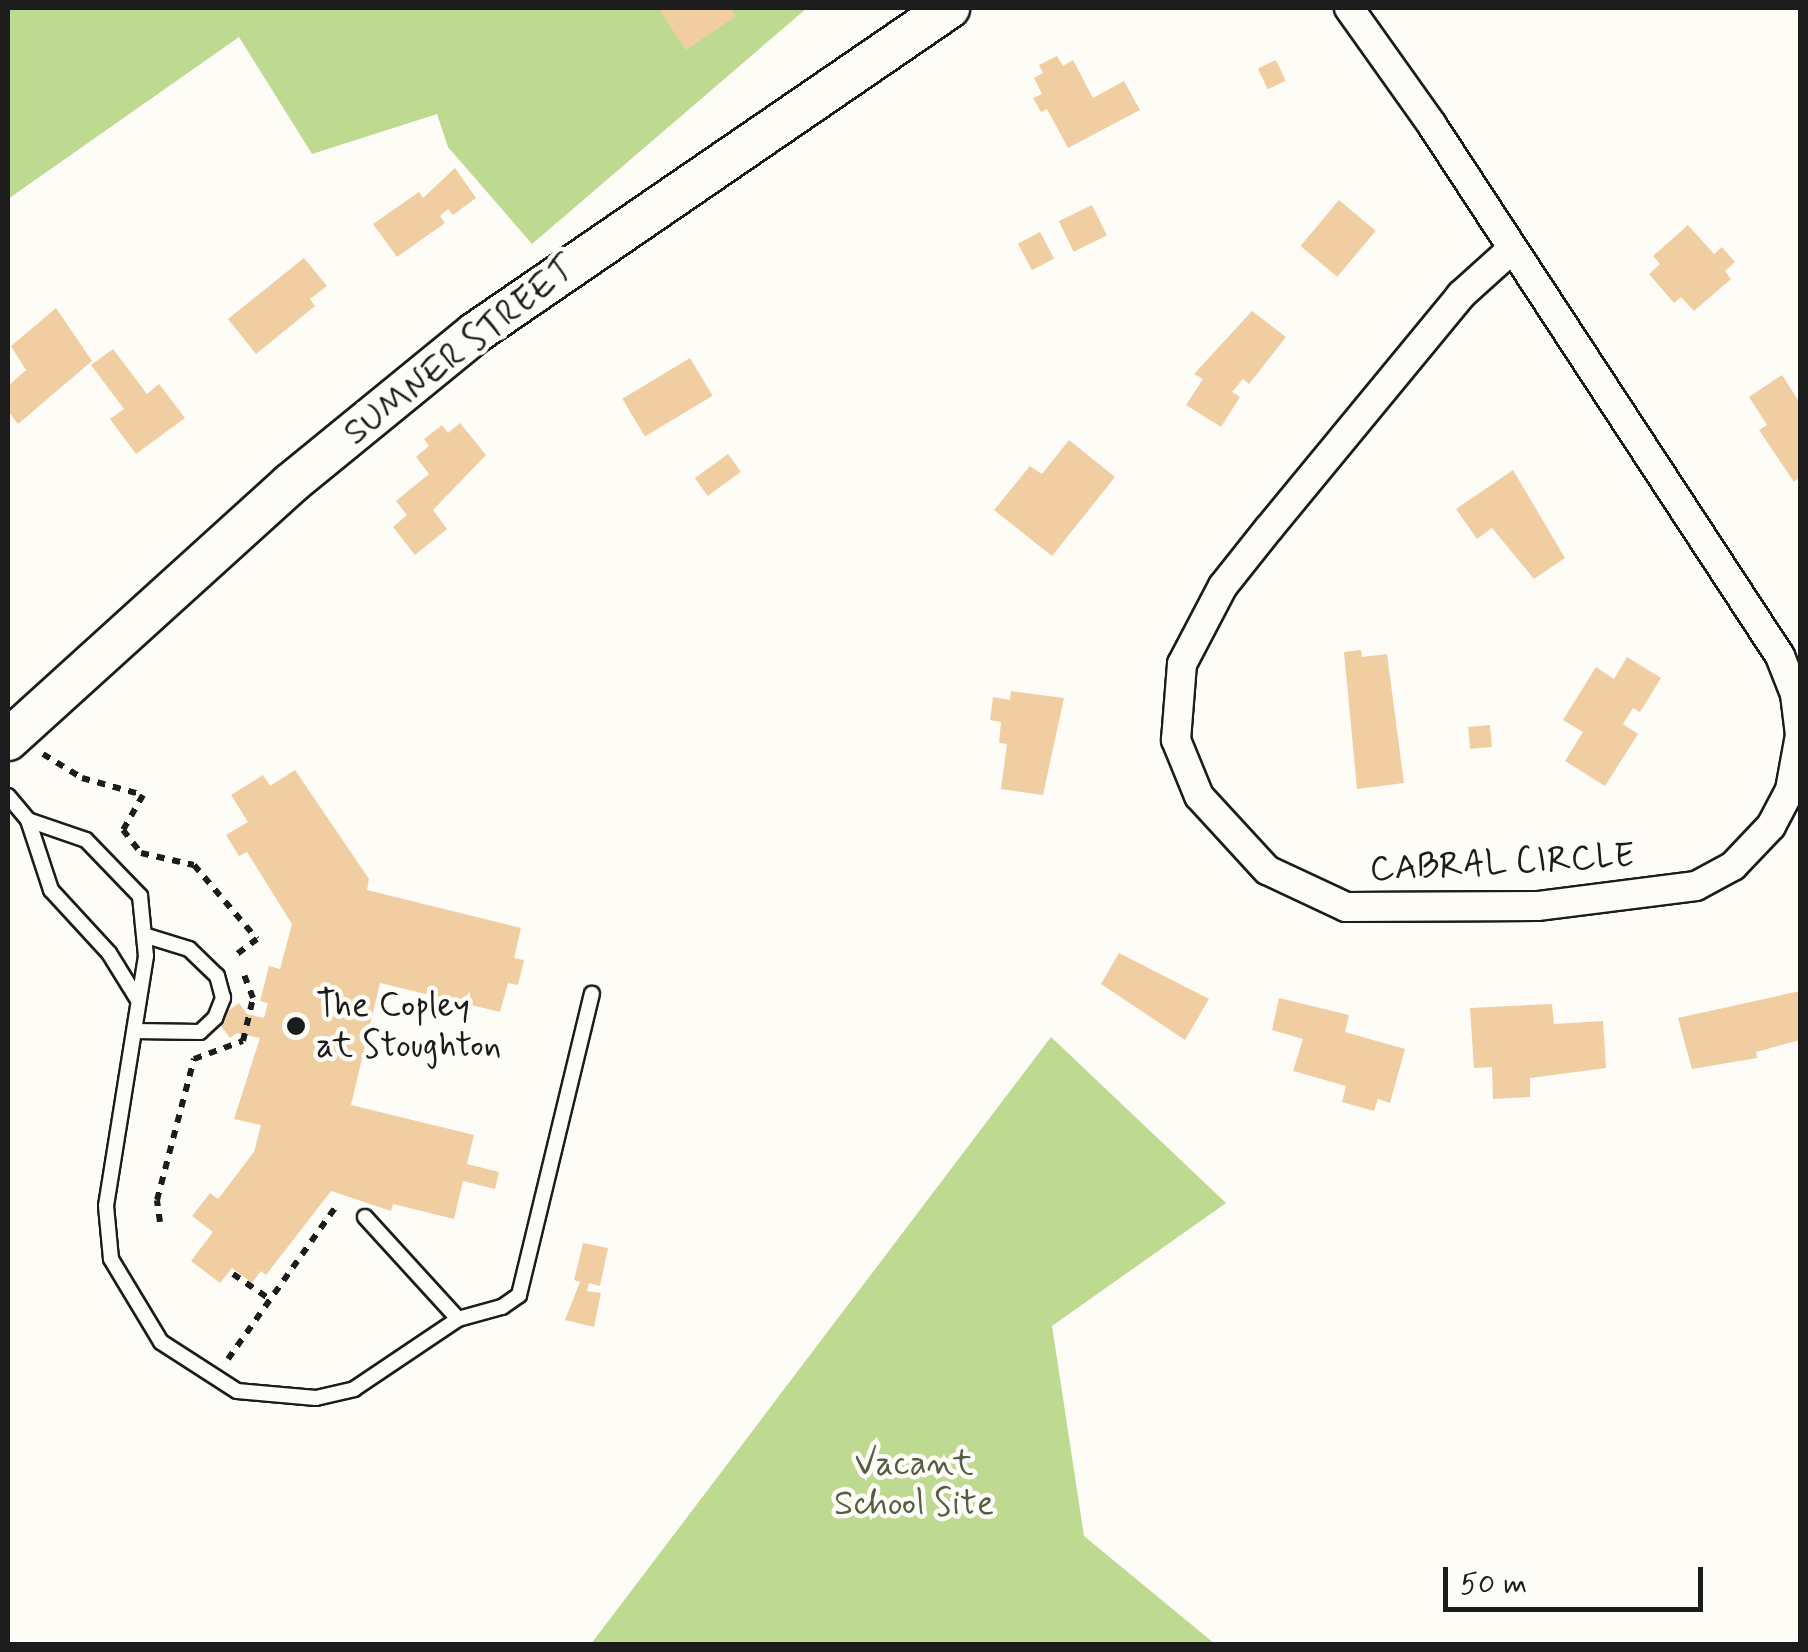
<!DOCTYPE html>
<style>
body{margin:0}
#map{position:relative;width:1808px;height:1652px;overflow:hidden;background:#fdfcf7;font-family:Mynerve,sans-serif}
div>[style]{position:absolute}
.green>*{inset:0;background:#bed990}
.building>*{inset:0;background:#f1cea2;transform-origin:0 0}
.path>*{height:6px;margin-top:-3px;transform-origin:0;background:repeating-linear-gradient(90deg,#1c1c1c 0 8px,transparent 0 16px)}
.roads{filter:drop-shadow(2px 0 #1c1c1c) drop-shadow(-2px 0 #1c1c1c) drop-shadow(0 2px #1c1c1c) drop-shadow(0 -2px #1c1c1c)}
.service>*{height:14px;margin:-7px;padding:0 7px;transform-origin:7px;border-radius:7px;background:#fdfcf7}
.minor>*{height:28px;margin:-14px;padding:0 14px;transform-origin:14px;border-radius:14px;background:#fdfcf7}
.secondary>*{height:40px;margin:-20px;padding:0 20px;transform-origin:20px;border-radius:20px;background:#fdfcf7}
.dots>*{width:28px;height:28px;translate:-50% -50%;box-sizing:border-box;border:5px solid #fdfcf7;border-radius:50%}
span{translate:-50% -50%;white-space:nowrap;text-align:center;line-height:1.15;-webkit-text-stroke:9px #fdfcf7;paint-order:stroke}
.street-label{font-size:35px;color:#1c1c1c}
.poi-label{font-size:35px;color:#1c1c1c}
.left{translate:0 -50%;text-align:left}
.park-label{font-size:35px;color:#555e45}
.frame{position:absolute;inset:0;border:10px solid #1c1c1c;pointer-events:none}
.scale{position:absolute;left:1443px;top:1567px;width:260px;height:45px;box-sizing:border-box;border:5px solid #1c1c1c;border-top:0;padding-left:12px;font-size:30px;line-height:35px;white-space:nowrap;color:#1c1c1c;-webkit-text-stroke:8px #fdfcf7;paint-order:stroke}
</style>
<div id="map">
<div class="green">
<div style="clip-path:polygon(8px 8px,807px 8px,532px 244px,448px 147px,437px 114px,312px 154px,239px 37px,8px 199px)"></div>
<div style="clip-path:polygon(1051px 1037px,1226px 1203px,1052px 1326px,1084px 1536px,1215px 1644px,591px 1644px)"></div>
</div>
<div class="building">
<div style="clip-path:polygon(665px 8px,730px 8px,736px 16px,686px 50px,660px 11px)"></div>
<div style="clip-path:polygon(1057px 56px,1063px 66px,1073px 60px,1093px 98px,1124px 81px,1140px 110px,1068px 148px,1047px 109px,1041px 112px,1033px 98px,1042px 94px,1034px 78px,1043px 73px,1039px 65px)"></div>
<div style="left:1276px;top:60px;width:23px;height:20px;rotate:65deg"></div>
<div style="clip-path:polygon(455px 168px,476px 198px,453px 215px,448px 209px,440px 216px,445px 223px,397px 257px,373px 224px,419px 192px,423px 198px)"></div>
<div style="left:1339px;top:200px;width:48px;height:60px;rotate:40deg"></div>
<div style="left:1092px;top:205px;width:34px;height:37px;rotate:64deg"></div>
<div style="clip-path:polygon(1688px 225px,1714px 254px,1722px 247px,1735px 262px,1725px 271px,1731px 279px,1694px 311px,1681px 297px,1674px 303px,1649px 274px,1660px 264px,1653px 256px)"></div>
<div style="left:1040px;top:232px;width:30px;height:25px;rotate:62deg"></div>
<div style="clip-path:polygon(304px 258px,327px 286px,310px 299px,315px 306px,256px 354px,228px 319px)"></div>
<div style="clip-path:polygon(56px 308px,92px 361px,18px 424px,8px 411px,8px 386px,26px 370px,11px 346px)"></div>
<div style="clip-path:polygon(1252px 311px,1286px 337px,1249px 384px,1243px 379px,1232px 392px,1240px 397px,1221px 427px,1186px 405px,1203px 379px,1194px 374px)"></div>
<div style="clip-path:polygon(113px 349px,147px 394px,159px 384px,185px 418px,136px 454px,110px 419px,124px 409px,91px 365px)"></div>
<div style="left:690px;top:358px;width:44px;height:79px;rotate:59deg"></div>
<div style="clip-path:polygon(1782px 375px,1800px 403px,1800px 477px,1794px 482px,1759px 430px,1767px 425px,1749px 397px)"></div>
<div style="clip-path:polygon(460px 423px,486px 455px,433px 510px,447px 529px,415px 555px,393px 527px,407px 515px,396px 501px,429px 474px,416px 457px,429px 446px,424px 439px,442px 425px,448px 433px)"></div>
<div style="clip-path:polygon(1069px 440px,1115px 477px,1052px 556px,994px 510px,1030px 466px,1042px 474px)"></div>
<div style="left:728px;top:454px;width:22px;height:41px;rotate:54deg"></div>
<div style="clip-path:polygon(1513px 470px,1565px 558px,1534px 579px,1492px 528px,1477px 539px,1456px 509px)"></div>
<div style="clip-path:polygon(1361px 650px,1362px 657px,1387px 654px,1404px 783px,1357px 789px,1344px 652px)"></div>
<div style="clip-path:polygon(1627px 657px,1661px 678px,1640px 712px,1633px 708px,1623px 724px,1638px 734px,1605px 786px,1565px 761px,1583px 732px,1563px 720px,1596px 667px,1614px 679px)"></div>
<div style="clip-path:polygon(1011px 691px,1064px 698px,1043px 795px,1001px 789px,1007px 744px,999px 743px,1001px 722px,990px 720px,993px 697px,1010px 700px)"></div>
<div style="left:1490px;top:725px;width:22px;height:22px;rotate:85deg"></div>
<div style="clip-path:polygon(295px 770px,369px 879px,367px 890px,521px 928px,514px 958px,524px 960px,518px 985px,508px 983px,500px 1012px,380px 983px,351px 1105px,474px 1135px,467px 1164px,499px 1172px,495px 1189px,463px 1181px,454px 1219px,393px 1204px,391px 1211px,331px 1191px,266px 1275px,261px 1271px,252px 1283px,232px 1268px,220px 1283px,191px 1261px,213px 1232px,192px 1216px,210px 1193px,218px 1199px,254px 1152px,261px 1125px,234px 1119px,260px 1038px,237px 1033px,230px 1038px,216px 1019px,239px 1003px,247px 1014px,264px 1018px,268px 1003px,260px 1001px,269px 966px,280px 969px,292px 924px,247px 852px,239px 856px,226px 835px,248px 822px,231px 795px,263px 775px,270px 786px)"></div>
<div style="clip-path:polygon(1119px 953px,1209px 999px,1185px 1040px,1101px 984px)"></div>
<div style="clip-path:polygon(1800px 991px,1800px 1040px,1756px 1052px,1757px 1058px,1692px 1069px,1678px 1018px)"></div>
<div style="clip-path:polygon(1279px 998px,1349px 1015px,1345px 1032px,1405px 1049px,1390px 1103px,1378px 1099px,1374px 1111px,1342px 1102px,1346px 1086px,1293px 1071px,1303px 1039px,1272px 1030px)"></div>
<div style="clip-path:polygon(1552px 1004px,1554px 1024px,1603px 1021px,1606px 1068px,1530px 1078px,1530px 1097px,1493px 1099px,1492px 1067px,1474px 1068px,1470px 1008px)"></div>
<div style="clip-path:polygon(583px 1243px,608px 1248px,600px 1286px,589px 1283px,587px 1291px,601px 1293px,594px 1327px,565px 1320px,580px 1282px,574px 1280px)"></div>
</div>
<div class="path">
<div style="left:43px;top:754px;width:46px;rotate:31.6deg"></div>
<div style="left:82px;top:778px;width:63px;rotate:15.6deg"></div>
<div style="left:143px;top:795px;width:40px;rotate:119.7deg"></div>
<div style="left:123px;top:830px;width:29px;rotate:52deg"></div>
<div style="left:141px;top:853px;width:54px;rotate:12.8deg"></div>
<div style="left:194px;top:865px;width:97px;rotate:49.6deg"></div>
<div style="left:257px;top:939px;width:31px;rotate:143deg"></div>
<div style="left:160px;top:1222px;width:22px;rotate:-98deg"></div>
<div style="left:157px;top:1200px;width:146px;rotate:-75.3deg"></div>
<div style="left:194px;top:1059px;width:52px;rotate:-20.2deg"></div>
<div style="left:243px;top:1041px;width:44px;rotate:-76.9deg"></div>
<div style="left:253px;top:998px;width:28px;rotate:-111deg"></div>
<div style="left:233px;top:1274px;width:42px;rotate:34.4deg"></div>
<div style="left:228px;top:1359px;width:189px;rotate:-54.7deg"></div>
</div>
<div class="roads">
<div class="service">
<div style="left:8px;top:796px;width:31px;rotate:50deg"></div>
<div style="left:28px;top:820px;width:74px;rotate:71.8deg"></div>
<div style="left:51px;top:890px;width:86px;rotate:47.4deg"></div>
<div style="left:109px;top:953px;width:55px;rotate:58.3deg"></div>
<div style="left:28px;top:820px;width:61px;rotate:19deg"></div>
<div style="left:86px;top:840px;width:78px;rotate:46deg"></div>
<div style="left:140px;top:896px;width:60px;rotate:84.3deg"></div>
<div style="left:146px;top:956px;width:253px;rotate:99.1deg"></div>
<div style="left:106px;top:1206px;width:53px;rotate:84.6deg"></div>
<div style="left:111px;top:1259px;width:97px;rotate:58.9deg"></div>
<div style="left:161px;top:1342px;width:90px;rotate:32.8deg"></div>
<div style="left:237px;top:1391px;width:79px;rotate:5.1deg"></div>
<div style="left:316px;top:1398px;width:39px;rotate:-13deg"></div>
<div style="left:354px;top:1389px;width:125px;rotate:-33.9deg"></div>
<div style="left:458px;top:1319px;width:46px;rotate:-15.3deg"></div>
<div style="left:502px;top:1307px;width:21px;rotate:-35deg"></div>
<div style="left:519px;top:1295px;width:310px;rotate:-76.4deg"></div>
<div style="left:135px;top:1031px;width:65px;rotate:0.9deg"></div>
<div style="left:200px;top:1032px;width:21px;rotate:-43deg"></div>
<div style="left:215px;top:1018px;width:22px;rotate:-68deg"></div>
<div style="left:223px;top:998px;width:23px;rotate:-105deg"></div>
<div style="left:217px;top:976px;width:39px;rotate:-136deg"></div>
<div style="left:189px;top:949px;width:44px;rotate:-162.8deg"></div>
<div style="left:365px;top:1217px;width:138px;rotate:47.6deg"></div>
</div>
<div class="minor">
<div style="left:1349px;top:8px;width:143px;rotate:54.6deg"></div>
<div style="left:1432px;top:125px;width:635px;rotate:56.76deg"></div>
<div style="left:1780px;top:656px;width:41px;rotate:68.5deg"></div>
<div style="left:1795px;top:694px;width:41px;rotate:83deg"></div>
<div style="left:1800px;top:735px;width:56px;rotate:100.3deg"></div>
<div style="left:1790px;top:790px;width:41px;rotate:117.8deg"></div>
<div style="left:1771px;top:826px;width:55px;rotate:133.5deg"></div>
<div style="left:1733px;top:866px;width:42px;rotate:151.6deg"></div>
<div style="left:1696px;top:886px;width:160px;rotate:172.8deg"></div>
<div style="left:1537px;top:906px;width:191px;rotate:179.7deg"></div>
<div style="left:1346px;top:907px;width:87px;rotate:-154.9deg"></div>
<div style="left:1267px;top:870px;width:100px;rotate:-132.6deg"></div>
<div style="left:1199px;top:796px;width:61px;rotate:-112.3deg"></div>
<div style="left:1176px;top:740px;width:76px;rotate:-85.5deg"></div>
<div style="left:1182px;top:664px;width:88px;rotate:-62.3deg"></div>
<div style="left:1223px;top:586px;width:75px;rotate:-51.5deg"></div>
<div style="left:1270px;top:527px;width:301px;rotate:-50.5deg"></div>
<div style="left:1461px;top:295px;width:69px;rotate:-42deg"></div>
</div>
<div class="secondary">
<div style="left:8px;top:740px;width:381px;rotate:-42.2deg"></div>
<div style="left:290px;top:484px;width:239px;rotate:-39.2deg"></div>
<div style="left:475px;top:333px;width:575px;rotate:-34.44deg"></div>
</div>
</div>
<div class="dots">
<div style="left:296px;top:1026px;background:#1c1c1c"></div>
</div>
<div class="street-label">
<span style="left:460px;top:351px;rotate:-38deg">SUMNER STREET</span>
<span style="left:1502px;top:863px;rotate:-3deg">CABRAL CIRCLE</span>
</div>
<div class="poi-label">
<span class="left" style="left:316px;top:1026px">The Copley<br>at Stoughton</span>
</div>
<div class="park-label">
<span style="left:914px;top:1484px">Vacant<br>School Site</span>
</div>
<div class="frame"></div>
<div class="scale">50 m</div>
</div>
